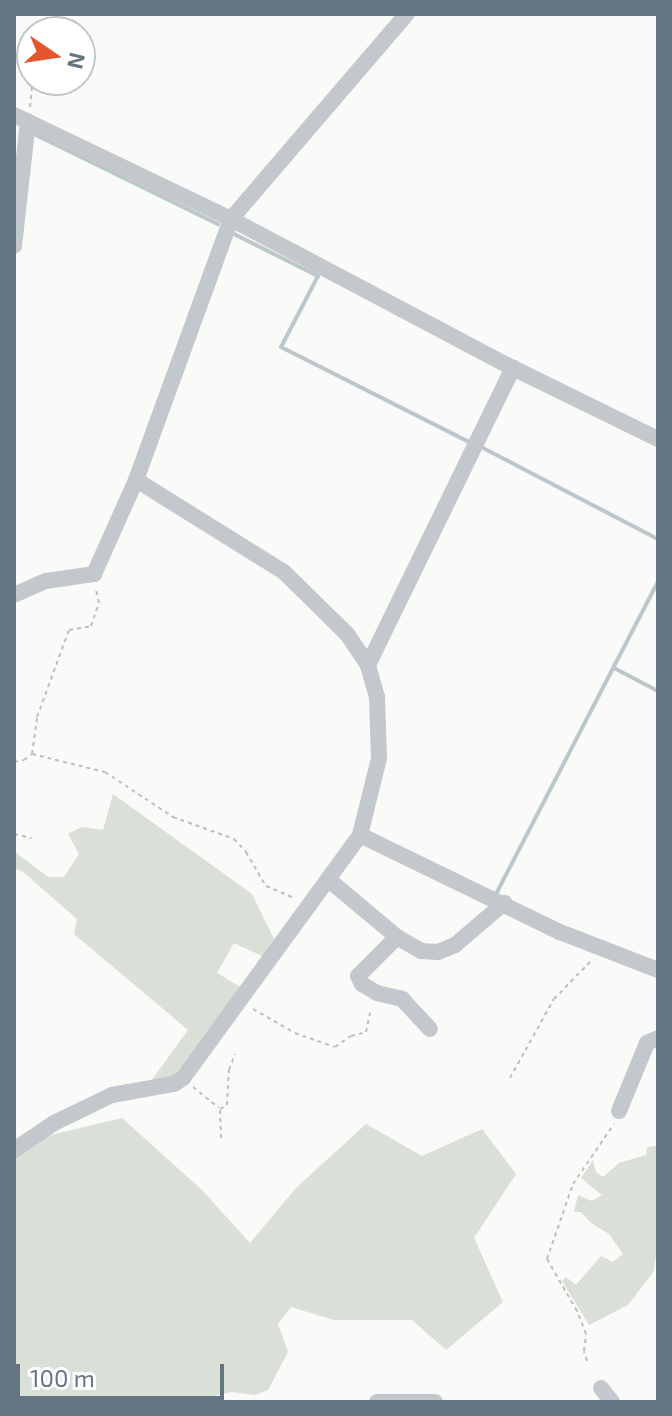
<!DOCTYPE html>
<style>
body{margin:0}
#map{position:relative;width:672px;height:1416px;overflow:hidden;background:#fafaf8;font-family:"Exo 2",sans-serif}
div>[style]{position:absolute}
.green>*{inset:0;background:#dadfd7}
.stream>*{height:4px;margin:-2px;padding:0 2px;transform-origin:2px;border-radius:2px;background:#bbc7cb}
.path>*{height:2px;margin-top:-1px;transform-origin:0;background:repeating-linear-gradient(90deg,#bbbfc2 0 4px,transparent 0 8px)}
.minor>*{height:16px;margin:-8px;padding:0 8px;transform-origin:8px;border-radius:8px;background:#c3c8cc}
span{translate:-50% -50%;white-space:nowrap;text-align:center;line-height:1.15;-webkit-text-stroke:8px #fff;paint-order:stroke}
.frame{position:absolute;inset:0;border:16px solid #657683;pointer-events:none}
.north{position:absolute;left:16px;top:16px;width:80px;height:80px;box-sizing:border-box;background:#fff;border:2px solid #c1c8cd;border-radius:50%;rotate:103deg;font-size:22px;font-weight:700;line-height:32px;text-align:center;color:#657683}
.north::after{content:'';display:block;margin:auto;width:28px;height:36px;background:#e4572e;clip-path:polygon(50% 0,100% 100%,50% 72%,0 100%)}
.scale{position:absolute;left:16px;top:1364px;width:208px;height:36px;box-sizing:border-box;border:4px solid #657683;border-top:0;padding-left:10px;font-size:24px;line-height:28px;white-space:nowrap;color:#657683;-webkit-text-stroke:6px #fff;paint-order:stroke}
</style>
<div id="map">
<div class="green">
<div style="clip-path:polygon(113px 794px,252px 894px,274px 939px,264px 957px,234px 943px,217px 973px,242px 988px,174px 1076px,151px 1081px,188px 1030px,74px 934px,77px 919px,22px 871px,14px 869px,14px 851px,48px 877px,64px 877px,79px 854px,68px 834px,82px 827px,103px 830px)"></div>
<div style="clip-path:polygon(122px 1118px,202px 1190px,250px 1243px,296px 1188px,366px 1124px,422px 1156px,482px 1129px,516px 1174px,474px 1238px,503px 1302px,446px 1350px,412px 1320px,334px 1320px,291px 1307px,278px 1324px,288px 1352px,268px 1390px,255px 1395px,231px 1392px,189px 1402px,14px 1402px,14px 1156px,38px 1138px)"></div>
<div style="clip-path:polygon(656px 1146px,658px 1238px,654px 1271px,628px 1305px,589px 1325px,562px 1281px,566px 1277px,576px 1285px,601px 1256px,613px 1262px,623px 1254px,609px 1234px,591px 1223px,581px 1212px,574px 1212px,578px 1195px,592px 1201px,602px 1195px,581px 1178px,593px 1160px,596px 1172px,603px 1177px,619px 1163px,646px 1155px,647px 1147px)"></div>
</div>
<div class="stream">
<div style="left:34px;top:134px;width:205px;rotate:26.1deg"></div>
<div style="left:232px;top:233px;width:96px;rotate:26.6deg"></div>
<div style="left:318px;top:276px;width:80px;rotate:117.5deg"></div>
<div style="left:281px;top:347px;width:211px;rotate:26.8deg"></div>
<div style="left:483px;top:448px;width:197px;rotate:27.5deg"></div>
<div style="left:614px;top:668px;width:50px;rotate:27.6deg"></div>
<div style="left:496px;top:894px;width:352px;rotate:-62.6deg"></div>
</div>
<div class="path">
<div style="left:39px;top:32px;width:18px;rotate:-84deg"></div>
<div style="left:30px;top:107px;width:27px;rotate:-84deg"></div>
<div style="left:32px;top:754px;width:75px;rotate:13.9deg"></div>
<div style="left:105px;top:772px;width:82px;rotate:33.5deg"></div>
<div style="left:173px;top:817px;width:65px;rotate:19.8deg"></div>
<div style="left:234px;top:839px;width:18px;rotate:47deg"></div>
<div style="left:246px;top:852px;width:39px;rotate:60deg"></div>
<div style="left:266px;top:886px;width:30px;rotate:23deg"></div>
<div style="left:14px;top:762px;width:10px;rotate:-11deg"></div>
<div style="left:24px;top:760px;width:10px;rotate:-37deg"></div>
<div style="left:32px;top:754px;width:37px;rotate:-82deg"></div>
<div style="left:37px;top:717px;width:93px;rotate:-69.8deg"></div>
<div style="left:69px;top:630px;width:22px;rotate:-10deg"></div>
<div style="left:91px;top:626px;width:24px;rotate:-71deg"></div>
<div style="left:99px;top:603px;width:13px;rotate:-103deg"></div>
<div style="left:14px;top:834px;width:18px;rotate:13deg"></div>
<div style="left:253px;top:1009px;width:48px;rotate:29.7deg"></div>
<div style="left:295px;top:1033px;width:42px;rotate:19.3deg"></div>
<div style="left:335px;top:1047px;width:19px;rotate:-35deg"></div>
<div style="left:351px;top:1036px;width:16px;rotate:-15deg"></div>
<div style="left:366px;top:1032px;width:24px;rotate:-78deg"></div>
<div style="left:510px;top:1078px;width:90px;rotate:-60.9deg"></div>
<div style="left:554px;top:999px;width:52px;rotate:-45.8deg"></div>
<div style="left:193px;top:1087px;width:33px;rotate:39deg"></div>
<div style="left:221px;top:1138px;width:29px;rotate:-92deg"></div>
<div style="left:220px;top:1109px;width:8px;rotate:-30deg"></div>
<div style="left:227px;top:1105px;width:35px;rotate:-87deg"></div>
<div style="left:229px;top:1070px;width:17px;rotate:-69deg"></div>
<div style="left:587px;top:1361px;width:10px;rotate:-107deg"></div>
<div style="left:584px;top:1351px;width:17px;rotate:-83deg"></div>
<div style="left:586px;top:1334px;width:25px;rotate:-111deg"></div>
<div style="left:577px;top:1311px;width:60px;rotate:-120deg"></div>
<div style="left:547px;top:1259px;width:79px;rotate:-70.9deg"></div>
<div style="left:573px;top:1184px;width:73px;rotate:-55.7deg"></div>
</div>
<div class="minor">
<div style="left:14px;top:115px;width:241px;rotate:25.6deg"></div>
<div style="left:231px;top:219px;width:319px;rotate:27.9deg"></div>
<div style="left:513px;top:368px;width:161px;rotate:26.1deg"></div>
<div style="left:14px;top:246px;width:125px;rotate:-83.6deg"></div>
<div style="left:14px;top:595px;width:35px;rotate:-24deg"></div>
<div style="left:46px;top:581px;width:49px;rotate:-8.3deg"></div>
<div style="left:94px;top:574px;width:103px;rotate:-65.9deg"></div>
<div style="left:136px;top:480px;width:278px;rotate:-70deg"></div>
<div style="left:231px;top:219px;width:270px;rotate:-49.4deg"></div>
<div style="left:368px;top:665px;width:331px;rotate:-64deg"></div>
<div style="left:360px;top:835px;width:222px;rotate:25.9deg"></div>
<div style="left:560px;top:932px;width:105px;rotate:21.2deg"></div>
<div style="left:329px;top:880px;width:89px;rotate:40deg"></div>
<div style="left:397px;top:937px;width:28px;rotate:30deg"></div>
<div style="left:421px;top:951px;width:17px;rotate:3deg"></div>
<div style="left:438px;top:952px;width:18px;rotate:-22deg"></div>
<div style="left:455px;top:945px;width:65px;rotate:-40.6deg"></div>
<div style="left:397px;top:937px;width:55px;rotate:135deg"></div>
<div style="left:358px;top:976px;width:9px;rotate:63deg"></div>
<div style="left:362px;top:984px;width:17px;rotate:31deg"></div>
<div style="left:377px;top:993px;width:26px;rotate:13deg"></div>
<div style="left:402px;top:999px;width:41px;rotate:47deg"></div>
<div style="left:619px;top:1111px;width:74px;rotate:-67.6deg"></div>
<div style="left:647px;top:1043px;width:12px;rotate:-24deg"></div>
<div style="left:14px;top:1150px;width:48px;rotate:-34deg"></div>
<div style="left:54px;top:1123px;width:64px;rotate:-25.8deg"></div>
<div style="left:112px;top:1095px;width:63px;rotate:-10.1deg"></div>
<div style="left:174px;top:1084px;width:11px;rotate:-34deg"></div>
<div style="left:183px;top:1078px;width:301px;rotate:-53.9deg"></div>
<div style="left:360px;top:835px;width:79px;rotate:-76.1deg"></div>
<div style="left:379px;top:758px;width:61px;rotate:-91.9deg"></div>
<div style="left:377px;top:697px;width:33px;rotate:-106deg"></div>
<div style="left:368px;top:665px;width:36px;rotate:-124deg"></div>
<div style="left:348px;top:635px;width:90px;rotate:-135.5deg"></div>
<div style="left:284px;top:572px;width:174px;rotate:-148.1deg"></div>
<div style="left:601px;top:1388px;width:18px;rotate:52deg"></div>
<div style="left:377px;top:1402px;width:58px"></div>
</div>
<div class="frame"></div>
<div class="north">N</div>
<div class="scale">100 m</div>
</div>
